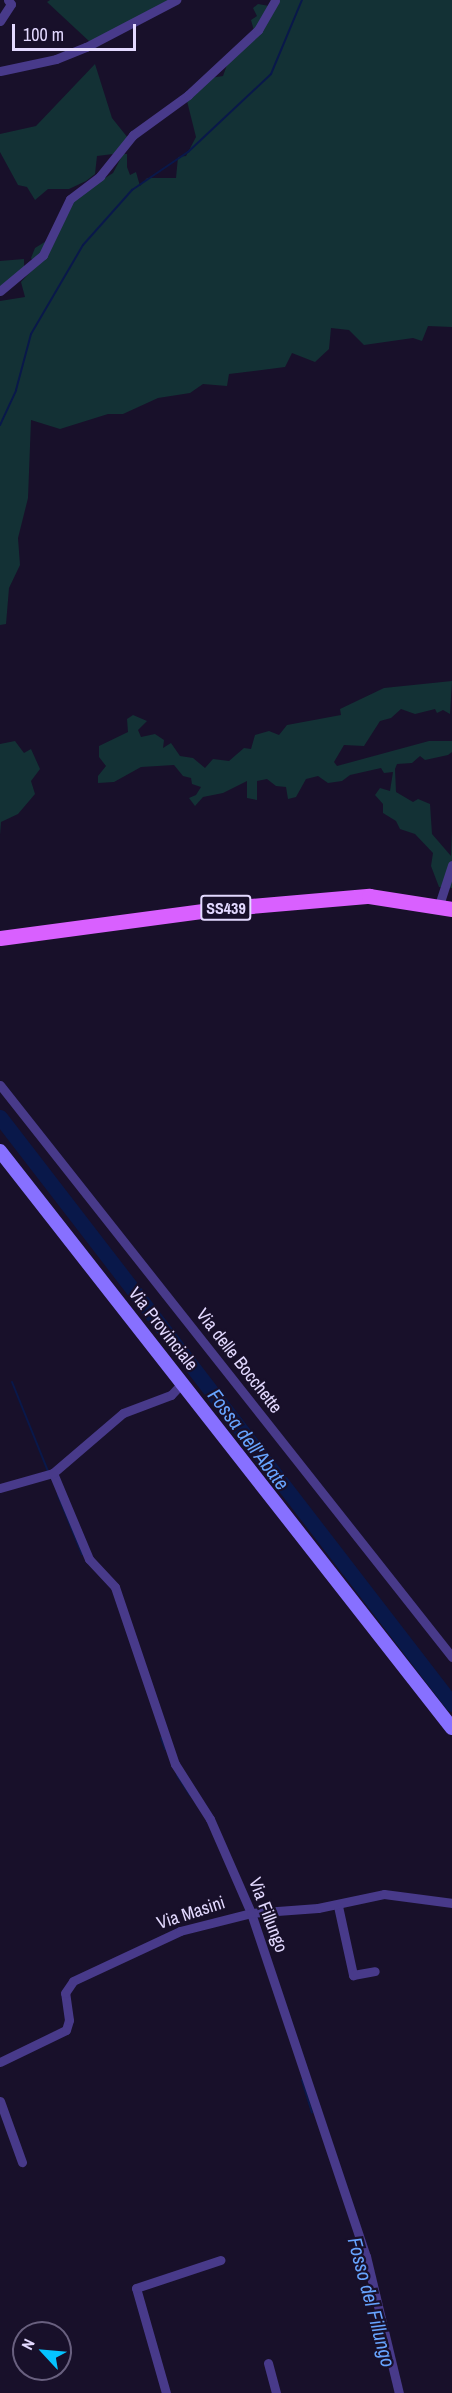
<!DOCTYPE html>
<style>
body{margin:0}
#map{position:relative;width:452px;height:2393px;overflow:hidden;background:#18102a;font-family:"Archivo Narrow",sans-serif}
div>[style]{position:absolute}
.green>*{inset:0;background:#133135}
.stream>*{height:2px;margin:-1px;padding:0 1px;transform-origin:1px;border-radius:1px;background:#09184a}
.river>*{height:15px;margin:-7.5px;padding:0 7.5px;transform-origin:7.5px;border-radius:7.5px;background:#09184a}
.street>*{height:9px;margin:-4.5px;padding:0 4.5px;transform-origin:4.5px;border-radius:4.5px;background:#483a8a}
.secondary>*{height:14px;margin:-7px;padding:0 7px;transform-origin:7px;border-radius:7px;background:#8770ff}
.primary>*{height:15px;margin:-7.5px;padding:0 7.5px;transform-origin:7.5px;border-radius:7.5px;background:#d960ff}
span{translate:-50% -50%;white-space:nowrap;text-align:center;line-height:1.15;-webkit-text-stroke:4.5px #18102a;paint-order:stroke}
.shield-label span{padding:2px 4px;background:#18102a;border:2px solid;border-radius:4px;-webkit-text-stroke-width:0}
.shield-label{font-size:16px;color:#e3d9ff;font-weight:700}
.street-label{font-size:18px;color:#e3d9ff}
.water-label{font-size:20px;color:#67a4ff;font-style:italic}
.north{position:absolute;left:12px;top:2321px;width:60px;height:60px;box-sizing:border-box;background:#18102a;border:2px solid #69607f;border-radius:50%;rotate:296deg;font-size:16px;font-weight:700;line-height:24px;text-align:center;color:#e3d9ff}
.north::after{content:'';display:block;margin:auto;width:21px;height:27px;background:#05c4ff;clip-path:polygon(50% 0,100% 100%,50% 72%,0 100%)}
.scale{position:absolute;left:12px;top:24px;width:124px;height:27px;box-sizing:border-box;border:3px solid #e3d9ff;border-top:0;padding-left:8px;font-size:18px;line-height:21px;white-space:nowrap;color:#e3d9ff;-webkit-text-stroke:4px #18102a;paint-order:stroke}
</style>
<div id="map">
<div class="green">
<div style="clip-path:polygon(50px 0,171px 0,90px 42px,47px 2px)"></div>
<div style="clip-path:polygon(278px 0,452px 0,452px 327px,428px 326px,422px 341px,413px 338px,364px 345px,349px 330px,331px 328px,329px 349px,315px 362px,292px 353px,285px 367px,229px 374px,227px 386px,203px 384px,190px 393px,158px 398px,123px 414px,108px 414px,60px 429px,31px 420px,28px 498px,18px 538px,20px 565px,9px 588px,6px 624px,0 625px,0 301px,25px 297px,21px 282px,36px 266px,31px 258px,35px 248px,56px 235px,75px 197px,113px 173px,123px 154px,127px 154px,127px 167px,130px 175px,136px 172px,140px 186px,147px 178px,176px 178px,178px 157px,186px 156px,196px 137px,187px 101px,210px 78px,223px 76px,228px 62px,256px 38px,251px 20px,257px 16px,253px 8px,258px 4px,275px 7px)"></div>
<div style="clip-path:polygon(95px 64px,112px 118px,128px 138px,113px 154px,97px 156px,95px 174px,86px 181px,69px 189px,48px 189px,35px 200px,27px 187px,18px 185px,0 152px,0 134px,36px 126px)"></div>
<div style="clip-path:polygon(24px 259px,24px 273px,0 296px,0 261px)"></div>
<div style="clip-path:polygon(452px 681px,450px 714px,443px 710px,437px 713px,435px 709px,415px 714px,401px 709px,391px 718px,380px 721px,364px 746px,344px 745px,334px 762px,337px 766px,429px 741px,452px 741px,452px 752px,448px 755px,425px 760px,420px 756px,412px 763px,397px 764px,395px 769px,396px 792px,413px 802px,418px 799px,430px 804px,432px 834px,451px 856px,452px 829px,452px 899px,452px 888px,439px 887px,431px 866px,433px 853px,415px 834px,400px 829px,396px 821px,383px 813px,383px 804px,375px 795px,380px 788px,390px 791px,393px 772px,384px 773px,381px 768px,350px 775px,342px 781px,328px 783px,318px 776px,306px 779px,296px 797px,288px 799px,286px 787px,276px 786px,267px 779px,257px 781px,257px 800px,247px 798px,247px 781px,223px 793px,203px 797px,195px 806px,189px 798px,196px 795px,201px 787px,192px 784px,191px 778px,183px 776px,174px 765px,141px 767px,114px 782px,98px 783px,98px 776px,106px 766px,99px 757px,99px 746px,128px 732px,127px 719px,133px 715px,147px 721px,138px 730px,141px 737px,155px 734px,164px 740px,163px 748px,171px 743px,180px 756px,193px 758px,205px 768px,213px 759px,229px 761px,244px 748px,251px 749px,255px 735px,269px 731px,279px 735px,287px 725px,341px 715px,340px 709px,384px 688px)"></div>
<div style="clip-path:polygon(15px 741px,24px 753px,31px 749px,40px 769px,31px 781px,35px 794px,18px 814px,1px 822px,0 835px,0 744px)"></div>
</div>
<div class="stream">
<div style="left:0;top:425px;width:38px;rotate:-65deg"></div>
<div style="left:16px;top:390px;width:58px;rotate:-75deg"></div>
<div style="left:31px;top:334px;width:103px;rotate:-59.7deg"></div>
<div style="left:83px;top:245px;width:74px;rotate:-48.3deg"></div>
<div style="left:132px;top:190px;width:68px;rotate:-34.2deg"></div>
<div style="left:188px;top:152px;width:114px;rotate:-43.2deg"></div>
<div style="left:271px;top:74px;width:80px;rotate:-67.3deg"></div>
<div style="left:12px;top:1382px;width:96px;rotate:68deg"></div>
<div style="left:58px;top:1495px;width:64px;rotate:67.9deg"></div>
<div style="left:161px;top:1738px;width:12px;rotate:70deg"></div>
<div style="left:177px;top:1775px;width:24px;rotate:57deg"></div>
<div style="left:302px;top:2080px;width:34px;rotate:73deg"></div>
</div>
<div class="river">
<div style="left:0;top:1117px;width:741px;rotate:52.4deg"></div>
</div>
<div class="street">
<div style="left:0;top:21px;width:20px;rotate:-57deg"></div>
<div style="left:11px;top:4px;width:5px;rotate:-127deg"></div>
<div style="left:0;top:71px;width:57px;rotate:-12.1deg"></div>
<div style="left:56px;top:59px;width:32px;rotate:-22deg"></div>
<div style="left:86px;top:47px;width:102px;rotate:-27.6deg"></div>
<div style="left:0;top:291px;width:56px;rotate:-39.9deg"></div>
<div style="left:43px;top:255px;width:62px;rotate:-64.3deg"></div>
<div style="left:70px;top:199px;width:38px;rotate:-37deg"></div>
<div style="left:100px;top:176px;width:53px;rotate:-51.2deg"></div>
<div style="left:133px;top:135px;width:68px;rotate:-36deg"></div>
<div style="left:188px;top:95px;width:96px;rotate:-42.9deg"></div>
<div style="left:258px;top:30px;width:34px;rotate:-60deg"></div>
<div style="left:439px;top:905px;width:42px;rotate:-72deg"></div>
<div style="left:0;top:1085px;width:729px;rotate:51.68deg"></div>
<div style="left:53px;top:1473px;width:93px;rotate:67.3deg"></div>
<div style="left:89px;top:1559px;width:38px;rotate:47deg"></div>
<div style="left:115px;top:1587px;width:187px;rotate:71.3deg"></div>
<div style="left:175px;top:1764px;width:65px;rotate:57.5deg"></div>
<div style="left:210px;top:1819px;width:103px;rotate:66.4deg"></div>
<div style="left:251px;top:1913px;width:362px;rotate:71.5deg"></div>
<div style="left:366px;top:2256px;width:141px;rotate:76.5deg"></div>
<div style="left:0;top:1488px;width:55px;rotate:-15.8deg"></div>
<div style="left:53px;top:1473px;width:92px;rotate:-40.6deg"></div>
<div style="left:123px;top:1413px;width:51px;rotate:-20.6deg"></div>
<div style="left:171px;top:1395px;width:16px;rotate:-47deg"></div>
<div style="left:338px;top:1906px;width:71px;rotate:77.7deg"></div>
<div style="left:353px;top:1975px;width:22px;rotate:-10deg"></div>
<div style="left:0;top:2062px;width:73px;rotate:-25.9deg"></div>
<div style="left:66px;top:2030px;width:10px;rotate:-73deg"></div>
<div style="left:69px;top:2020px;width:27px;rotate:-98deg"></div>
<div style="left:65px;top:1993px;width:14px;rotate:-56deg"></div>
<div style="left:73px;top:1981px;width:118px;rotate:-25deg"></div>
<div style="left:180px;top:1931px;width:73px;rotate:-14.2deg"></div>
<div style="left:251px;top:1913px;width:67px;rotate:-4.3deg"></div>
<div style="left:318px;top:1908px;width:67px;rotate:-12deg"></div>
<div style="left:384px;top:1894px;width:69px;rotate:7.5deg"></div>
<div style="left:0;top:2101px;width:65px;rotate:70.2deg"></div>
<div style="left:268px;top:2363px;width:31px;rotate:75deg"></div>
<div style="left:166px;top:2393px;width:109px;rotate:-105.9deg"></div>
<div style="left:136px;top:2288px;width:89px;rotate:-18.4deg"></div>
</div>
<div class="secondary">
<div style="left:0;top:1151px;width:733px;rotate:51.93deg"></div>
</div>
<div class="primary">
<div style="left:0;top:938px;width:218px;rotate:-7.6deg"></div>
<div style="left:216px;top:909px;width:154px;rotate:-4.9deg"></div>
<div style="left:369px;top:896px;width:84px;rotate:8.9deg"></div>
</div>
<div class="shield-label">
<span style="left:226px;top:908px">SS439</span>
</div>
<div class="street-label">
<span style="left:163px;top:1329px;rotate:52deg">Via Provinciale</span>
<span style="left:239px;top:1361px;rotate:52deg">Via delle Bocchette</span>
<span style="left:191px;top:1913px;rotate:-18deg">Via Masini</span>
<span style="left:268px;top:1915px;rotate:69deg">Via Fillungo</span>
</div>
<div class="water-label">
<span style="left:249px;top:1439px;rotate:53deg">Fossa dell'Abate</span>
<span style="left:372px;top:2302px;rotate:75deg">Fosso del Fillungo</span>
</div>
<div class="north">N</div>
<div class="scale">100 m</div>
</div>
